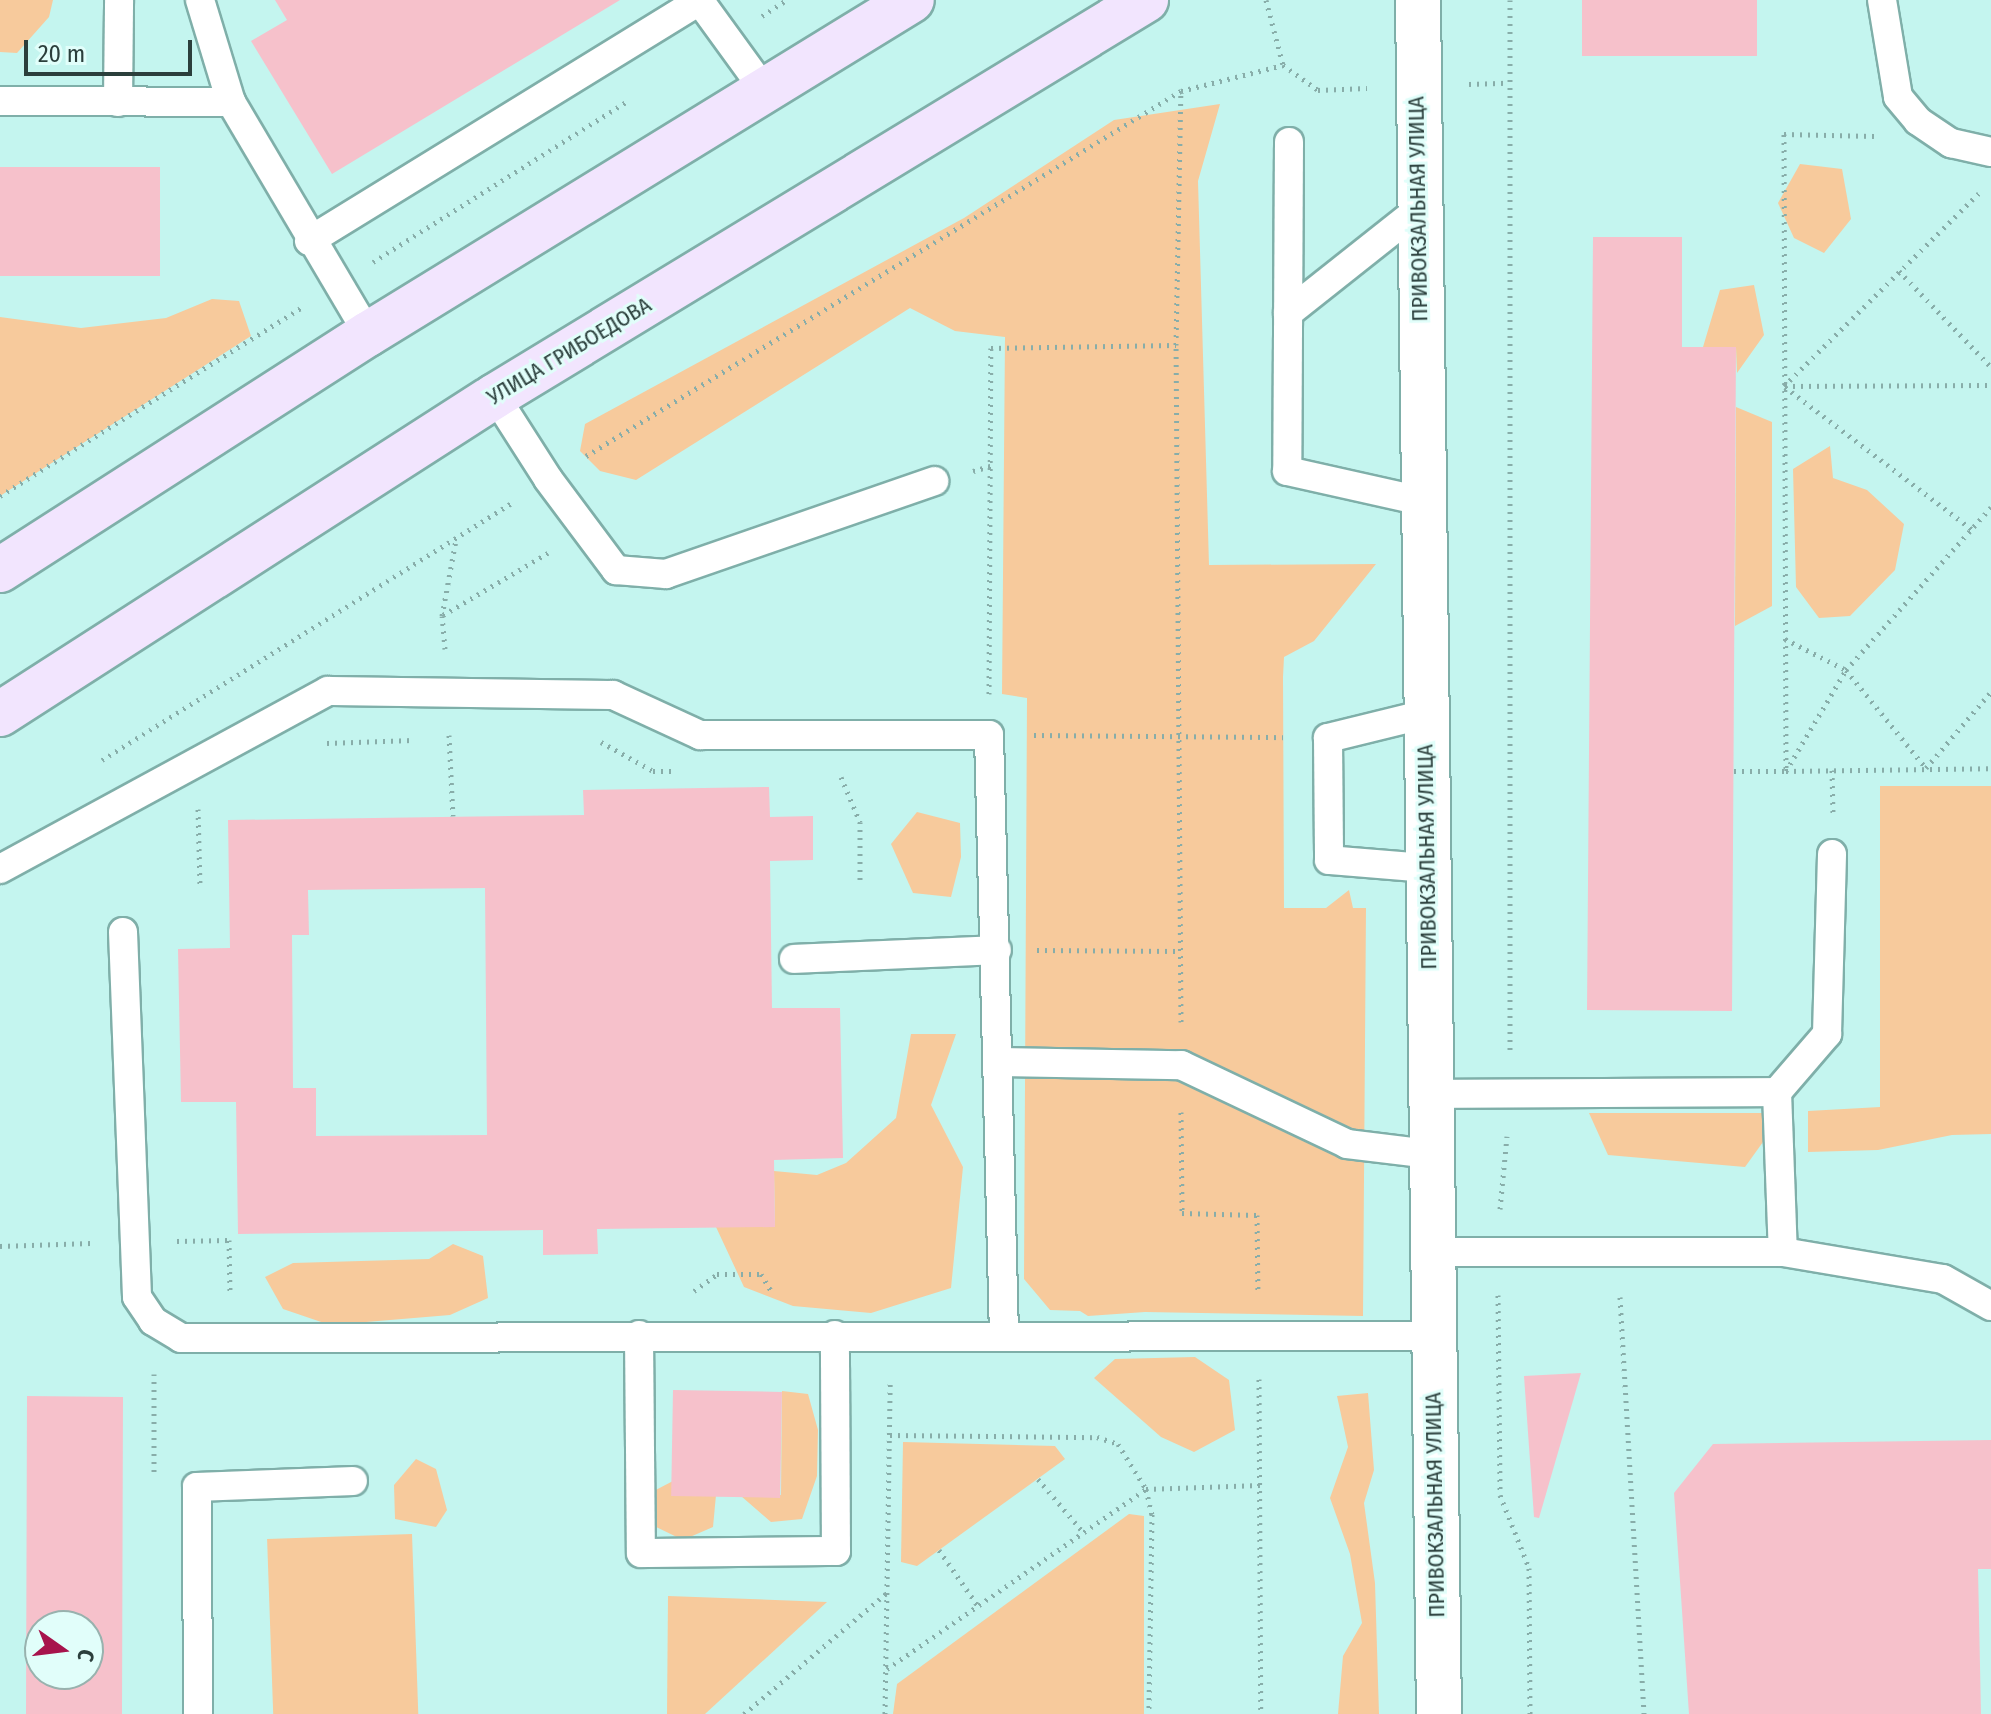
<!DOCTYPE html>
<meta charset="utf-8">
<style>
body{margin:0}
#map{position:relative;width:1991px;height:1714px;overflow:hidden;background:#c4f5ef;font-family:"Fira Sans Condensed",sans-serif}
div>[style]{position:absolute}
.green>*{inset:0;background:#f7ca9c;transform-origin:0 0}
.building>*{inset:0;background:#f6c1cb;transform-origin:0 0}
.path>*{height:5px;margin-top:-2.5px;transform-origin:0;background:repeating-linear-gradient(90deg,#88ada9 0 2px,transparent 0 8px)}
.roads{filter:drop-shadow(2px 0 #7fafa9) drop-shadow(-2px 0 #7fafa9) drop-shadow(0 2px #7fafa9) drop-shadow(0 -2px #7fafa9)}
.service>*{height:28px;margin:-14px;padding:0 14px;transform-origin:14px;border-radius:14px;background:#fff}
.tertiary>*{height:44px;margin:-22px;padding:0 22px;transform-origin:22px;border-radius:22px;background:#fff}
.secondary>*{height:44px;margin:-22px;padding:0 22px;transform-origin:22px;border-radius:22px;background:#f2e5fe}
span{translate:-50% -50%;white-space:nowrap;text-align:center;line-height:1.15;-webkit-text-stroke:6px #e1fefa;paint-order:stroke}
.street-label{font-size:22px;color:#2b3f3c}
.north{position:absolute;left:24px;top:1610px;width:80px;height:80px;box-sizing:border-box;background:#e1fefa;border:2px solid #98b2ae;border-radius:50%;rotate:104deg;font-size:22px;font-weight:700;line-height:32px;text-align:center;color:#2b3f3c}
.north::after{content:'';display:block;margin:auto;width:28px;height:36px;background:#a7134c;clip-path:polygon(50% 0,100% 100%,50% 72%,0 100%)}
.scale{position:absolute;left:24px;top:40px;width:168px;height:36px;box-sizing:border-box;border:4px solid #2b3f3c;border-top:0;padding-left:10px;font-size:24px;line-height:28px;white-space:nowrap;color:#2b3f3c;-webkit-text-stroke:6px #e1fefa;paint-order:stroke}
</style>
<div id="map">
<div class="green">
<div style="clip-path:polygon(0 0,53px 0,49px 17px,17px 53px,0 52px)"></div>
<div style="clip-path:polygon(1220px 104px,1198px 181px,1209px 565px,1376px 564px,1314px 641px,1284px 657px,1283px 677px,1284px 908px,1326px 908px,1349px 890px,1353px 908px,1366px 908px,1363px 1316px,1145px 1312px,1088px 1316px,1080px 1311px,1050px 1310px,1024px 1279px,1027px 698px,1002px 694px,1005px 337px,955px 331px,910px 308px,636px 480px,600px 471px,580px 451px,585px 424px,964px 218px,1114px 120px)"></div>
<div style="clip-path:polygon(1800px 164px,1842px 169px,1851px 219px,1824px 253px,1794px 238px,1778px 203px)"></div>
<div style="clip-path:polygon(1754px 285px,1764px 335px,1737px 373px,1736px 347px,1703px 347px,1720px 290px)"></div>
<div style="clip-path:polygon(212px 299px,239px 301px,251px 336px,0 496px,0 317px,81px 328px,166px 318px)"></div>
<div style="clip-path:polygon(1736px 407px,1772px 422px,1772px 606px,1735px 626px)"></div>
<div style="clip-path:polygon(1830px 446px,1833px 478px,1867px 490px,1904px 524px,1895px 570px,1850px 616px,1819px 618px,1796px 587px,1793px 469px)"></div>
<div style="clip-path:polygon(1880px 786px,1991px 786px,1991px 1134px,1952px 1135px,1878px 1150px,1808px 1152px,1808px 1111px,1880px 1107px)"></div>
<div style="clip-path:polygon(917px 812px,960px 823px,961px 857px,951px 897px,913px 893px,891px 844px)"></div>
<div style="clip-path:polygon(911px 1034px,956px 1034px,931px 1105px,963px 1167px,951px 1288px,871px 1313px,793px 1306px,744px 1287px,716px 1227px,775px 1226px,774px 1171px,817px 1175px,846px 1163px,896px 1118px)"></div>
<div style="clip-path:polygon(1589px 1113px,1765px 1113px,1763px 1142px,1745px 1167px,1608px 1155px)"></div>
<div style="clip-path:polygon(453px 1244px,483px 1256px,488px 1298px,450px 1315px,330px 1325px,283px 1309px,265px 1277px,293px 1263px,429px 1259px)"></div>
<div style="clip-path:polygon(1195px 1357px,1229px 1380px,1235px 1430px,1194px 1452px,1161px 1437px,1094px 1378px,1115px 1359px)"></div>
<div style="clip-path:polygon(782px 1391px,808px 1394px,818px 1430px,817px 1476px,802px 1519px,771px 1522px,741px 1496px,781px 1495px)"></div>
<div style="clip-path:polygon(1368px 1393px,1374px 1470px,1364px 1503px,1375px 1583px,1379px 1714px,1338px 1714px,1343px 1656px,1362px 1623px,1350px 1554px,1330px 1498px,1348px 1447px,1337px 1396px)"></div>
<div style="clip-path:polygon(903px 1442px,1055px 1446px,1065px 1459px,917px 1566px,901px 1562px)"></div>
<div style="clip-path:polygon(416px 1459px,436px 1469px,447px 1510px,436px 1527px,395px 1519px,394px 1485px)"></div>
<div style="clip-path:polygon(673px 1481px,674px 1495px,716px 1495px,713px 1527px,683px 1540px,650px 1524px,648px 1494px)"></div>
<div style="clip-path:polygon(1129px 1514px,1144px 1516px,1144px 1714px,893px 1714px,897px 1684px)"></div>
<div style="left:412px;top:1534px;width:180px;height:145px;rotate:88deg"></div>
<div style="clip-path:polygon(668px 1596px,827px 1602px,705px 1714px,667px 1714px)"></div>
</div>
<div class="building">
<div style="clip-path:polygon(275px 0,620px 0,332px 174px,251px 41px,287px 20px)"></div>
<div style="left:1582px;top:0;width:175px;height:56px"></div>
<div style="left:0;top:167px;width:160px;height:109px"></div>
<div style="clip-path:polygon(1593px 237px,1682px 237px,1682px 347px,1736px 347px,1732px 1011px,1587px 1010px)"></div>
<div style="clip-path:polygon(evenodd,769px 787px,770px 817px,813px 816px,813px 860px,770px 861px,772px 1008px,840px 1008px,843px 1158px,774px 1160px,775px 1227px,597px 1229px,598px 1254px,543px 1255px,543px 1230px,238px 1234px,236px 1102px,181px 1102px,178px 949px,230px 948px,228px 820px,584px 815px,583px 790px,769px 787px,485px 888px,487px 1135px,316px 1136px,316px 1088px,293px 1088px,292px 935px,309px 935px,308px 890px,485px 888px)"></div>
<div style="clip-path:polygon(1581px 1373px,1539px 1518px,1534px 1517px,1524px 1376px)"></div>
<div style="left:673px;top:1390px;width:109px;height:106px;rotate:1deg"></div>
<div style="clip-path:polygon(evenodd,27px 1396px,123px 1397px,122px 1714px,26px 1714px,27px 1396px,40px 1626px,88px 1626px,88px 1674px,40px 1674px,40px 1626px)"></div>
<div style="clip-path:polygon(1991px 1440px,1991px 1569px,1978px 1569px,1981px 1714px,1689px 1714px,1674px 1493px,1713px 1444px)"></div>
</div>
<div class="path">
<div style="left:1266px;top:0;width:67px;rotate:75.3deg"></div>
<div style="left:1283px;top:65px;width:43px;rotate:35.5deg"></div>
<div style="left:1318px;top:90px;width:49px;rotate:-2.3deg"></div>
<div style="left:1510px;top:0;width:1051px;rotate:90deg"></div>
<div style="left:762px;top:16px;width:30px;rotate:-33deg"></div>
<div style="left:1469px;top:84px;width:38px;rotate:-2deg"></div>
<div style="left:1874px;top:136px;width:90px;rotate:-178.7deg"></div>
<div style="left:1784px;top:134px;width:637px;rotate:89.82deg"></div>
<div style="left:1786px;top:771px;width:205px;rotate:-0.8deg"></div>
<div style="left:373px;top:262px;width:303px;rotate:-32.3deg"></div>
<div style="left:1899px;top:271px;width:133px;rotate:46.2deg"></div>
<div style="left:1784px;top:386px;width:274px;rotate:-44.7deg"></div>
<div style="left:1785px;top:386px;width:206px;rotate:-0.3deg"></div>
<div style="left:1785px;top:387px;width:236px;rotate:37.3deg"></div>
<div style="left:586px;top:456px;width:698px;rotate:-31.53deg"></div>
<div style="left:1181px;top:91px;width:105px;rotate:-14.3deg"></div>
<div style="left:973px;top:471px;width:19px;rotate:-16deg"></div>
<div style="left:0;top:496px;width:355px;rotate:-32deg"></div>
<div style="left:443px;top:615px;width:122px;rotate:-30.6deg"></div>
<div style="left:1785px;top:639px;width:68px;rotate:26.9deg"></div>
<div style="left:1846px;top:670px;width:127px;rotate:50.8deg"></div>
<div style="left:1926px;top:768px;width:100px;rotate:-49.5deg"></div>
<div style="left:445px;top:649px;width:33px;rotate:-95deg"></div>
<div style="left:442px;top:616px;width:77px;rotate:-79.6deg"></div>
<div style="left:989px;top:694px;width:346px;rotate:-89.7deg"></div>
<div style="left:991px;top:348px;width:185px;rotate:-0.9deg"></div>
<div style="left:449px;top:735px;width:81px;rotate:87.2deg"></div>
<div style="left:1034px;top:735px;width:249px;rotate:0.5deg"></div>
<div style="left:601px;top:742px;width:60px;rotate:29.1deg"></div>
<div style="left:653px;top:771px;width:18px"></div>
<div style="left:327px;top:743px;width:86px;rotate:-2deg"></div>
<div style="left:102px;top:760px;width:485px;rotate:-32.1deg"></div>
<div style="left:1832px;top:770px;width:43px;rotate:88.7deg"></div>
<div style="left:1734px;top:771px;width:52px"></div>
<div style="left:1786px;top:771px;width:117px;rotate:-59.3deg"></div>
<div style="left:1846px;top:670px;width:218px;rotate:-48.3deg"></div>
<div style="left:841px;top:777px;width:49px;rotate:67.1deg"></div>
<div style="left:860px;top:822px;width:58px;rotate:90deg"></div>
<div style="left:198px;top:809px;width:75px;rotate:88.5deg"></div>
<div style="left:1037px;top:950px;width:143px;rotate:0.4deg"></div>
<div style="left:1181px;top:1022px;width:677px;rotate:-90.42deg"></div>
<div style="left:1176px;top:345px;width:254px;rotate:-88.9deg"></div>
<div style="left:1181px;top:1112px;width:101px;rotate:89.4deg"></div>
<div style="left:1182px;top:1213px;width:75px;rotate:1.5deg"></div>
<div style="left:1257px;top:1215px;width:78px;rotate:89.3deg"></div>
<div style="left:1500px;top:1209px;width:73px;rotate:-84.5deg"></div>
<div style="left:177px;top:1241px;width:52px;rotate:-1.1deg"></div>
<div style="left:229px;top:1240px;width:54px;rotate:88.9deg"></div>
<div style="left:0;top:1246px;width:91px;rotate:-1.9deg"></div>
<div style="left:694px;top:1291px;width:29px;rotate:-36deg"></div>
<div style="left:717px;top:1274px;width:44px"></div>
<div style="left:761px;top:1274px;width:21px;rotate:59deg"></div>
<div style="left:1498px;top:1295px;width:200px;rotate:89.4deg"></div>
<div style="left:1500px;top:1495px;width:79px;rotate:68.3deg"></div>
<div style="left:1529px;top:1568px;width:146px;rotate:89.6deg"></div>
<div style="left:1620px;top:1297px;width:418px;rotate:86.7deg"></div>
<div style="left:154px;top:1374px;width:98px;rotate:90deg"></div>
<div style="left:1259px;top:1379px;width:335px;rotate:89.7deg"></div>
<div style="left:890px;top:1435px;width:207px;rotate:0.6deg"></div>
<div style="left:1097px;top:1437px;width:22px;rotate:18deg"></div>
<div style="left:1118px;top:1444px;width:53px;rotate:58.1deg"></div>
<div style="left:1146px;top:1489px;width:26px;rotate:77deg"></div>
<div style="left:1152px;top:1514px;width:200px;rotate:90.9deg"></div>
<div style="left:1038px;top:1479px;width:71px;rotate:49.6deg"></div>
<div style="left:939px;top:1550px;width:68px;rotate:55.1deg"></div>
<div style="left:887px;top:1669px;width:315px;rotate:-34.8deg"></div>
<div style="left:1146px;top:1489px;width:114px;rotate:-2deg"></div>
<div style="left:744px;top:1714px;width:190px;rotate:-40.3deg"></div>
<div style="left:885px;top:1714px;width:335px;rotate:-89.1deg"></div>
</div>
<div class="roads">
<div class="service">
<div style="left:200px;top:0;width:107px;rotate:73.1deg"></div>
<div style="left:231px;top:102px;width:269px;rotate:59.4deg"></div>
<div style="left:699px;top:0;width:109px;rotate:54deg"></div>
<div style="left:1882px;top:0;width:98px;rotate:80.6deg"></div>
<div style="left:1898px;top:97px;width:31px;rotate:50deg"></div>
<div style="left:1918px;top:121px;width:40px;rotate:34deg"></div>
<div style="left:1951px;top:143px;width:41px;rotate:12.7deg"></div>
<div style="left:0;top:101px;width:231px;rotate:0.2deg"></div>
<div style="left:118px;top:102px;width:102px;rotate:-89.4deg"></div>
<div style="left:1289px;top:142px;width:329px;rotate:90.3deg"></div>
<div style="left:1287px;top:471px;width:137px;rotate:12.6deg"></div>
<div style="left:309px;top:241px;width:458px;rotate:-31.6deg"></div>
<div style="left:1288px;top:313px;width:166px;rotate:-38.4deg"></div>
<div style="left:495px;top:396px;width:98px;rotate:57.4deg"></div>
<div style="left:548px;top:479px;width:114px;rotate:53.2deg"></div>
<div style="left:616px;top:570px;width:50px;rotate:4.6deg"></div>
<div style="left:666px;top:574px;width:284px;rotate:-19.1deg"></div>
<div style="left:1426px;top:714px;width:101px;rotate:166.2deg"></div>
<div style="left:1328px;top:738px;width:122px;rotate:89.5deg"></div>
<div style="left:1329px;top:860px;width:97px;rotate:4.7deg"></div>
<div style="left:0;top:869px;width:373px;rotate:-28.5deg"></div>
<div style="left:328px;top:691px;width:285px;rotate:0.8deg"></div>
<div style="left:613px;top:695px;width:96px;rotate:24.7deg"></div>
<div style="left:700px;top:735px;width:289px"></div>
<div style="left:989px;top:735px;width:601px;rotate:88.57deg"></div>
<div style="left:123px;top:932px;width:365px;rotate:87.8deg"></div>
<div style="left:137px;top:1297px;width:29px;rotate:56deg"></div>
<div style="left:153px;top:1321px;width:33px;rotate:31deg"></div>
<div style="left:181px;top:1338px;width:1252px;rotate:-0.09deg"></div>
<div style="left:794px;top:959px;width:203px;rotate:-2.5deg"></div>
<div style="left:1001px;top:1062px;width:180px;rotate:1deg"></div>
<div style="left:1181px;top:1065px;width:184px;rotate:25.4deg"></div>
<div style="left:1347px;top:1144px;width:84px;rotate:6.9deg"></div>
<div style="left:1777px;top:1092px;width:160px;rotate:87.9deg"></div>
<div style="left:1430px;top:1094px;width:347px;rotate:-0.3deg"></div>
<div style="left:1777px;top:1092px;width:77px;rotate:-49.2deg"></div>
<div style="left:1827px;top:1034px;width:180px;rotate:-88.4deg"></div>
<div style="left:1431px;top:1252px;width:352px"></div>
<div style="left:1783px;top:1252px;width:162px;rotate:9.6deg"></div>
<div style="left:1943px;top:1279px;width:55px;rotate:29.4deg"></div>
<div style="left:639px;top:1335px;width:218px;rotate:89.5deg"></div>
<div style="left:641px;top:1553px;width:195px;rotate:-0.6deg"></div>
<div style="left:836px;top:1551px;width:216px;rotate:-90.3deg"></div>
<div style="left:198px;top:1714px;width:227px;rotate:-90.3deg"></div>
<div style="left:197px;top:1487px;width:156px;rotate:-2.2deg"></div>
</div>
<div class="tertiary">
<div style="left:1418px;top:0;width:1714px;rotate:89.3deg"></div>
</div>
<div class="secondary">
<div style="left:0;top:570px;width:437px;rotate:-32.7deg"></div>
<div style="left:368px;top:334px;width:638px;rotate:-31.55deg"></div>
<div style="left:0;top:714px;width:588px;rotate:-32.72deg"></div>
<div style="left:495px;top:396px;width:762px;rotate:-31.31deg"></div>
</div>
</div>
<div class="street-label">
<span style="left:1418px;top:209px;rotate:-91deg">ПРИВОКЗАЛЬНАЯ УЛИЦА</span>
<span style="left:569px;top:351px;rotate:-31deg">УЛИЦА ГРИБОЕДОВА</span>
<span style="left:1427px;top:857px;rotate:-91deg">ПРИВОКЗАЛЬНАЯ УЛИЦА</span>
<span style="left:1435px;top:1505px;rotate:-91deg">ПРИВОКЗАЛЬНАЯ УЛИЦА</span>
</div>
<div class="north">С</div>
<div class="scale">20 m</div>
</div>
